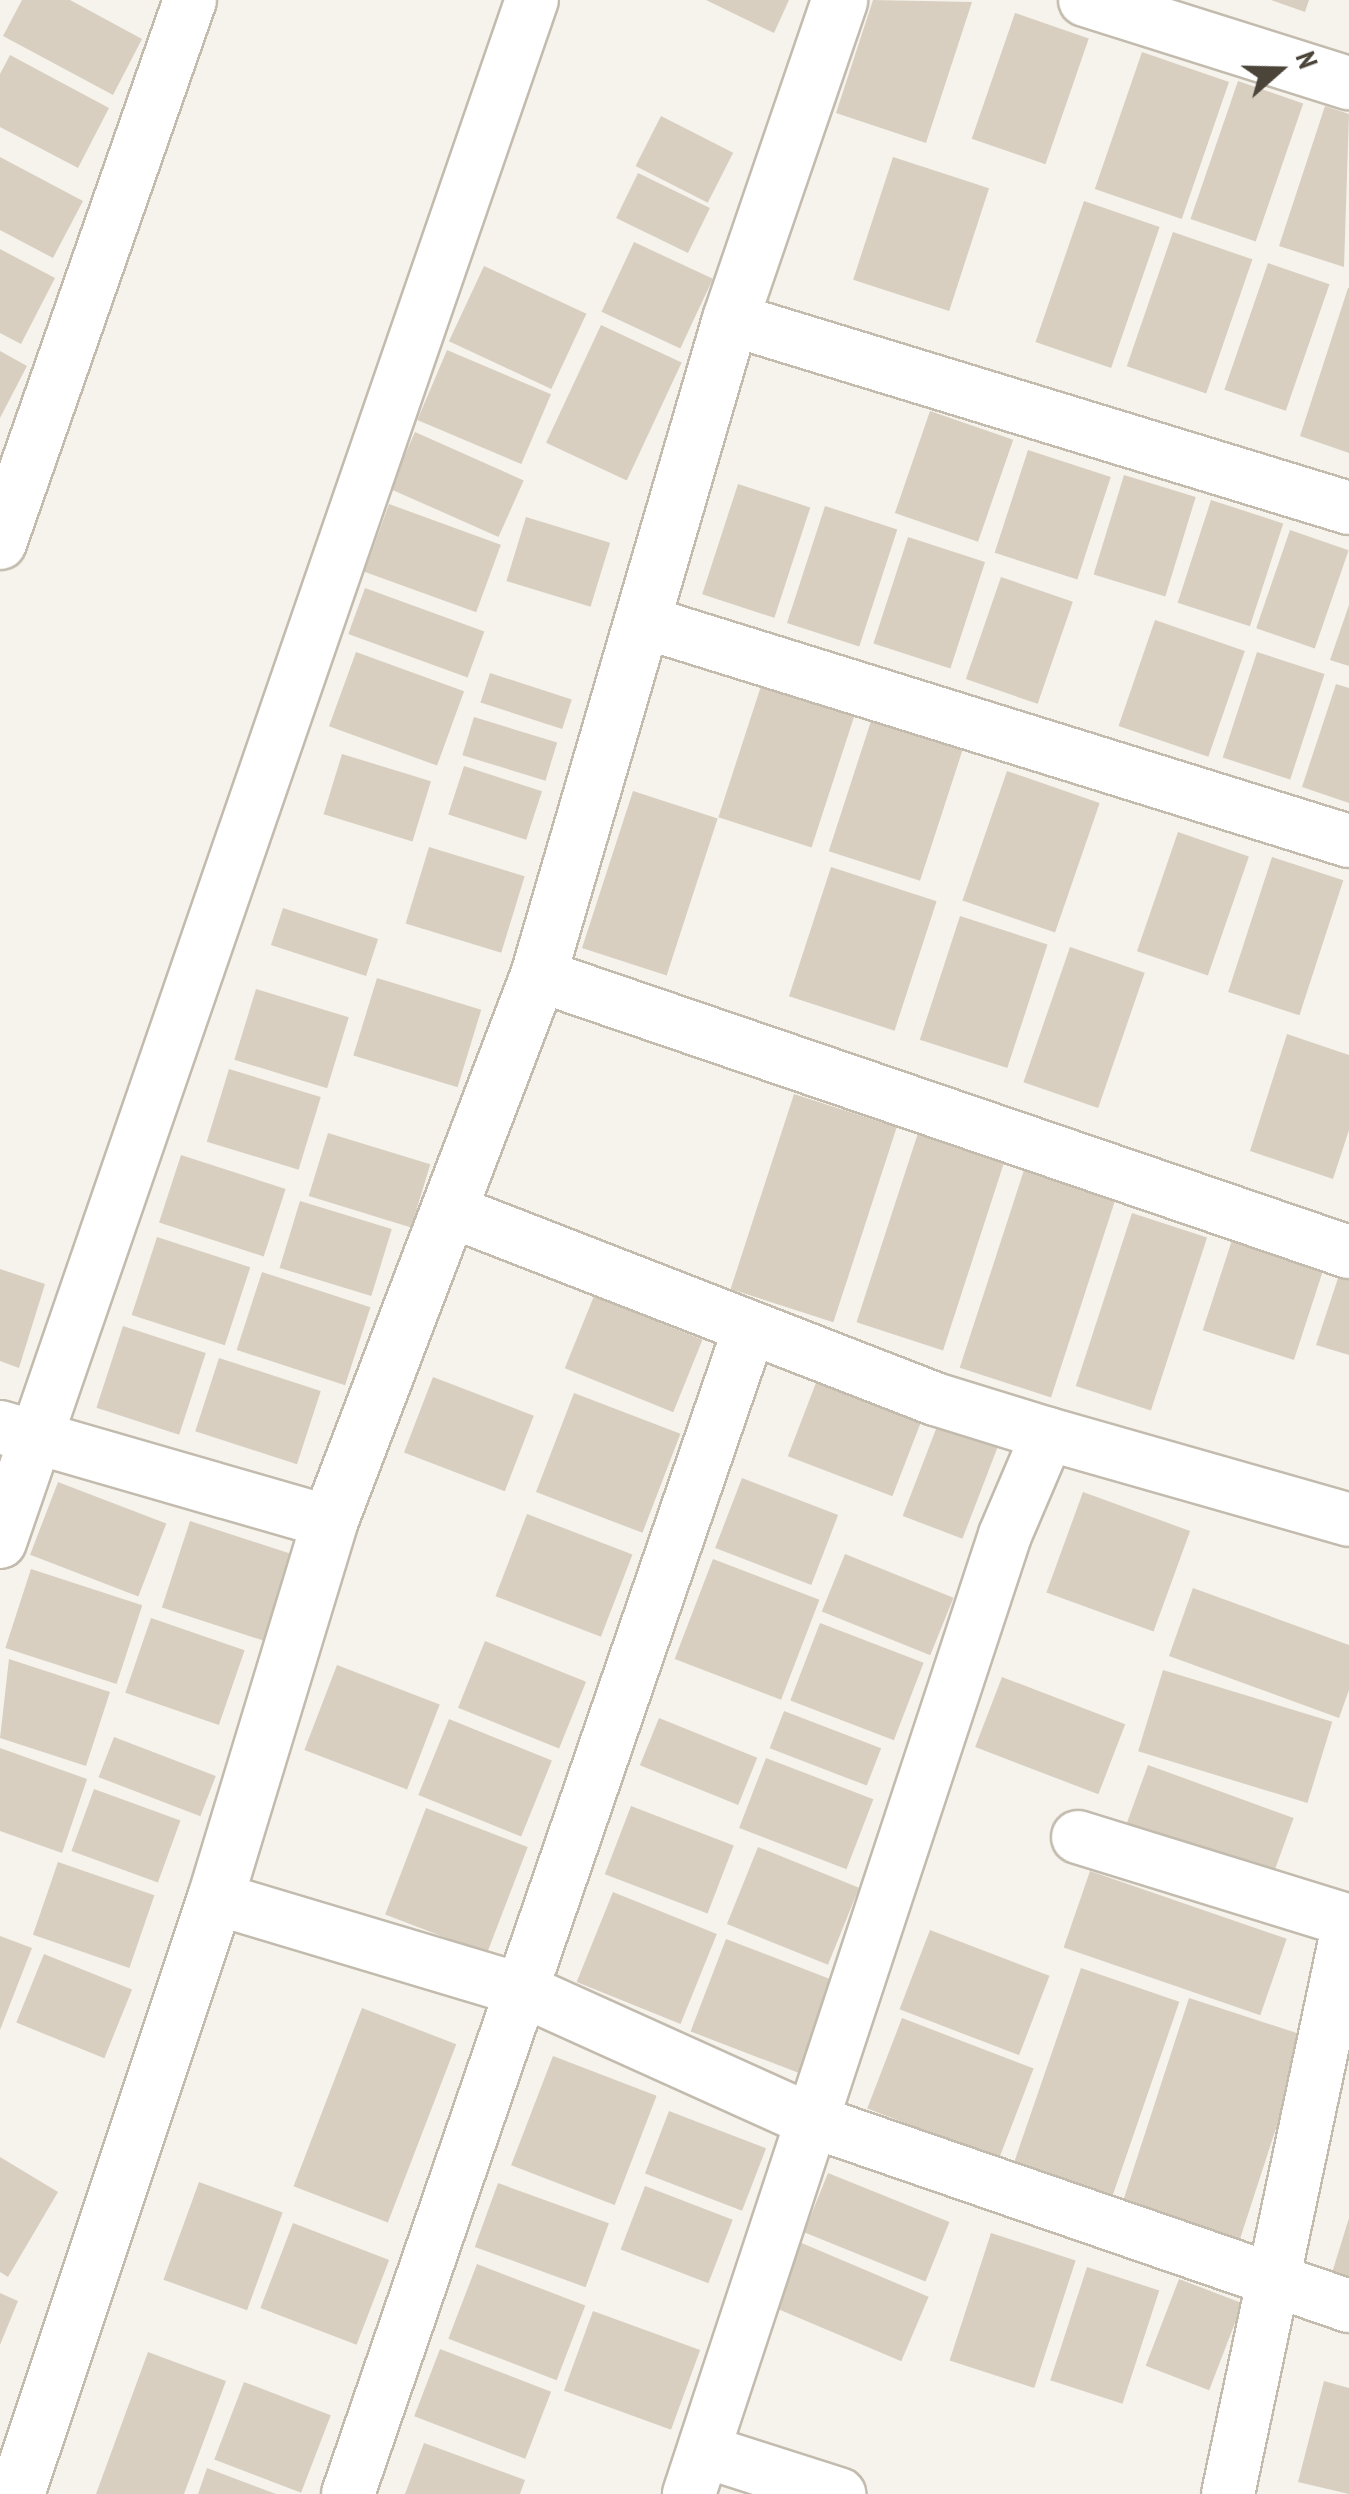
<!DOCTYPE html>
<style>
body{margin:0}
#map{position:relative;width:1349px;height:2494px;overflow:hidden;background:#f6f3ec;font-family:"PT Sans Narrow",sans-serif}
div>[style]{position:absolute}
.building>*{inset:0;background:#d8cfc1;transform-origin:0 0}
.roads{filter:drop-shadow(2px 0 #c2bbae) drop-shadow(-2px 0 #c2bbae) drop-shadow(0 2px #c2bbae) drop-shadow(0 -2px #c2bbae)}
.minor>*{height:52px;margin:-26px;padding:0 26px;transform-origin:26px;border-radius:26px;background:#fff}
.tertiary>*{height:55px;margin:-27.5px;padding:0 27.5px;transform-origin:27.5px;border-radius:27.5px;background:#fff}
span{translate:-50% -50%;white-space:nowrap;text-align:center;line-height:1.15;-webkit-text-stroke:8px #fff;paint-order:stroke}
.north{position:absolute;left:1229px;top:20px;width:100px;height:100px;-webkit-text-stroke:8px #fff;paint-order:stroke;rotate:70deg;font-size:28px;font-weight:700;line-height:40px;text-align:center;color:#4b4439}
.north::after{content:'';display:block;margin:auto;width:35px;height:45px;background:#4b4439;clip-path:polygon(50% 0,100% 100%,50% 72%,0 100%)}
</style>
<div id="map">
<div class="building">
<div style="clip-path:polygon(22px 0,70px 0,142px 39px,113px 95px,3px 36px)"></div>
<div style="clip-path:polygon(706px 0,789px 0,774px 33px)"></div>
<div style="clip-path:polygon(873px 0,972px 2px,926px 143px,836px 113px)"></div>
<div style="clip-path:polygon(1271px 0,1309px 0,1305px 12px)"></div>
<div style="left:1015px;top:13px;width:78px;height:133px;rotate:19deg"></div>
<div style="left:1142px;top:52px;width:92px;height:145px;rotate:19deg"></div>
<div style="clip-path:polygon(10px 55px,109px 108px,78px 168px,0 127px,0 74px)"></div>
<div style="left:1238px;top:81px;width:69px;height:146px;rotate:19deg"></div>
<div style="clip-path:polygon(1325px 106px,1349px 114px,1344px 267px,1279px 246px)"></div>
<div style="left:661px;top:116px;width:81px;height:56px;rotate:27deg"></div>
<div style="clip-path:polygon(0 157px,83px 201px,53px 258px,0 230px)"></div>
<div style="left:893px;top:157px;width:101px;height:129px;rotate:18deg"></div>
<div style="left:638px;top:173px;width:80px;height:50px;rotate:26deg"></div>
<div style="left:1084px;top:201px;width:80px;height:149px;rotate:19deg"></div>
<div style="left:1173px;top:232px;width:84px;height:142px;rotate:19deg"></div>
<div style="left:634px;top:242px;width:87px;height:77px;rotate:25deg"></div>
<div style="clip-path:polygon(0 249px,55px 278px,21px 344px,0 333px)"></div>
<div style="left:1268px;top:263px;width:65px;height:134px;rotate:19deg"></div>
<div style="left:484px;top:266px;width:113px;height:83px;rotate:25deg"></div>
<div style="clip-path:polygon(1348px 288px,1349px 288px,1349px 453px,1300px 436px)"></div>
<div style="left:601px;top:325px;width:89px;height:130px;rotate:25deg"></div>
<div style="left:447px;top:350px;width:113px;height:76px;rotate:23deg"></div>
<div style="clip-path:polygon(0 351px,27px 366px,0 418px)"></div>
<div style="left:930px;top:411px;width:88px;height:108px;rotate:19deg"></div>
<div style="left:415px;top:432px;width:119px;height:62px;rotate:24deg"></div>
<div style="left:1028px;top:450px;width:87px;height:108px;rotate:18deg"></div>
<div style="left:1124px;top:475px;width:75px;height:104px;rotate:17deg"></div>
<div style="left:738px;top:484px;width:76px;height:116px;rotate:18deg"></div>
<div style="left:1211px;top:500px;width:76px;height:108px;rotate:18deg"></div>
<div style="left:389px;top:504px;width:119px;height:72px;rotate:20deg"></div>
<div style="left:825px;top:506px;width:76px;height:123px;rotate:18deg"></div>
<div style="left:526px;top:517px;width:88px;height:67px;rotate:17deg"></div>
<div style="left:1290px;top:530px;width:62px;height:104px;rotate:19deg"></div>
<div style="left:908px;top:537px;width:81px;height:112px;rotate:18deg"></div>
<div style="left:1001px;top:577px;width:76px;height:108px;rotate:19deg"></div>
<div style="left:365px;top:588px;width:127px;height:49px;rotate:20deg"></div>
<div style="clip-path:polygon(1349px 605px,1349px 666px,1330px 660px)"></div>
<div style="left:1155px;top:620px;width:95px;height:112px;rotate:19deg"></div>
<div style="left:356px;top:652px;width:115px;height:79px;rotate:20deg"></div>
<div style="left:1257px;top:652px;width:71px;height:111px;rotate:18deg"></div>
<div style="left:490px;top:673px;width:86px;height:31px;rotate:18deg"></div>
<div style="clip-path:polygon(1336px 684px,1349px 688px,1349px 803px,1302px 787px)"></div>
<div style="left:761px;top:686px;width:98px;height:138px;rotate:18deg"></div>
<div style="left:474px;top:717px;width:87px;height:40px;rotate:17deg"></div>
<div style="left:872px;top:718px;width:96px;height:140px;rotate:18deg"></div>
<div style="left:342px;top:754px;width:93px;height:63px;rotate:17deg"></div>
<div style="left:464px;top:766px;width:82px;height:51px;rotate:18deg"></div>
<div style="left:1007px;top:771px;width:98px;height:137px;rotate:19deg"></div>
<div style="left:633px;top:791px;width:89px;height:165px;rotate:18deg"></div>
<div style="left:1178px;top:832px;width:75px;height:126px;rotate:19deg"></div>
<div style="left:429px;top:847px;width:100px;height:80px;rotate:17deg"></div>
<div style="left:1272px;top:857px;width:75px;height:142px;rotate:18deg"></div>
<div style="left:831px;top:867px;width:111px;height:136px;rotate:18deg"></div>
<div style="left:283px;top:908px;width:100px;height:39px;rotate:18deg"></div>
<div style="left:960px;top:916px;width:92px;height:130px;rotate:18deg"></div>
<div style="left:1070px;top:947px;width:79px;height:143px;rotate:19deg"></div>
<div style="left:377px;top:978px;width:109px;height:81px;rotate:17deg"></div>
<div style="left:256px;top:989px;width:97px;height:74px;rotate:17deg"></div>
<div style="clip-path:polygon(1287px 1034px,1349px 1055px,1349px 1130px,1333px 1179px,1250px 1151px)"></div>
<div style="left:229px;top:1069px;width:96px;height:76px;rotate:17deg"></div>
<div style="left:794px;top:1094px;width:108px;height:205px;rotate:18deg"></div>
<div style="left:328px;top:1133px;width:107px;height:66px;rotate:17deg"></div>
<div style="left:918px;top:1133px;width:91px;height:199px;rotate:18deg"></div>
<div style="left:181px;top:1155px;width:110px;height:71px;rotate:18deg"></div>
<div style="left:1024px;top:1170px;width:96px;height:208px;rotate:18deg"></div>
<div style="left:300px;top:1201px;width:96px;height:70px;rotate:17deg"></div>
<div style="left:1132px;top:1213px;width:79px;height:182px;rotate:18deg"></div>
<div style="left:157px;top:1237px;width:98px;height:82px;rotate:18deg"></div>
<div style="left:1232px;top:1240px;width:96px;height:95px;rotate:18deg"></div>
<div style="clip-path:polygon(0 1269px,45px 1284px,19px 1368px,0 1361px)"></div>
<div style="left:262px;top:1272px;width:114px;height:82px;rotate:18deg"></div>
<div style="clip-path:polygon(1339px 1275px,1349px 1279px,1349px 1355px,1316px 1345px)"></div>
<div style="left:594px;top:1296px;width:117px;height:78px;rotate:22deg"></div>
<div style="left:123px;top:1326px;width:87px;height:86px;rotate:18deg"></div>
<div style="left:219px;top:1358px;width:107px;height:77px;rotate:18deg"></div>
<div style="left:819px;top:1375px;width:112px;height:87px;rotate:21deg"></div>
<div style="left:433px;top:1377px;width:108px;height:81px;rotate:21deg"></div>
<div style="left:574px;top:1393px;width:114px;height:106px;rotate:21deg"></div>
<div style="left:941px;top:1416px;width:64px;height:107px;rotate:21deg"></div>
<div style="left:742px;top:1478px;width:103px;height:75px;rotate:21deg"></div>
<div style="left:58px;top:1482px;width:116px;height:78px;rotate:21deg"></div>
<div style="left:1083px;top:1492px;width:114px;height:107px;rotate:20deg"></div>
<div style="left:527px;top:1514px;width:113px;height:88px;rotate:21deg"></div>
<div style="left:190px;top:1521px;width:110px;height:91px;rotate:18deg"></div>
<div style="left:845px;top:1554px;width:117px;height:62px;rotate:22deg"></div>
<div style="left:713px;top:1559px;width:114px;height:107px;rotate:21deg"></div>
<div style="left:31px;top:1569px;width:117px;height:83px;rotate:18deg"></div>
<div style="clip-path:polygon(1193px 1588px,1349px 1645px,1349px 1690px,1339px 1718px,1169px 1656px)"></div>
<div style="left:151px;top:1618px;width:99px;height:79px;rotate:19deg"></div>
<div style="left:820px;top:1623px;width:111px;height:83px;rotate:21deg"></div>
<div style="left:485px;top:1641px;width:109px;height:72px;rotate:22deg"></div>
<div style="clip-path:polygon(9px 1659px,110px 1692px,86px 1766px,0 1738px)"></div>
<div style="left:337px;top:1665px;width:110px;height:91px;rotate:21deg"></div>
<div style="left:1163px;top:1670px;width:177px;height:85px;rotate:17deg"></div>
<div style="left:1002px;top:1677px;width:132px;height:75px;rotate:21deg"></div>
<div style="left:784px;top:1711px;width:104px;height:40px;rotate:21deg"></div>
<div style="left:659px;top:1718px;width:106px;height:51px;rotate:22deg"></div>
<div style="left:449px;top:1719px;width:111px;height:82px;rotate:22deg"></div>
<div style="left:114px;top:1737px;width:109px;height:43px;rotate:21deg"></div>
<div style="clip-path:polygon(0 1748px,87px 1779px,62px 1853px,0 1831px)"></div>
<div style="left:766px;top:1758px;width:115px;height:75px;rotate:21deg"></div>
<div style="left:1148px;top:1765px;width:155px;height:78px;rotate:20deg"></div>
<div style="left:94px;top:1789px;width:92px;height:66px;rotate:20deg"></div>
<div style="left:631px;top:1806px;width:110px;height:73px;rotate:21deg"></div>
<div style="left:426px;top:1808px;width:109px;height:114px;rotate:21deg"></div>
<div style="left:758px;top:1847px;width:109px;height:83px;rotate:22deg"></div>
<div style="left:58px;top:1862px;width:102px;height:77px;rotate:19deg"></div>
<div style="left:1090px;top:1871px;width:208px;height:81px;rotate:19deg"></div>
<div style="left:613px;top:1892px;width:112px;height:97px;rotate:22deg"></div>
<div style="left:930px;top:1930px;width:128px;height:85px;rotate:21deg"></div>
<div style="clip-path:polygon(0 1936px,32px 1948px,0 2030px)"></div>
<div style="left:726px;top:1939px;width:119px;height:99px;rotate:21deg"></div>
<div style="left:44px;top:1954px;width:95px;height:74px;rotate:22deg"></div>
<div style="left:1081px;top:1968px;width:104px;height:213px;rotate:19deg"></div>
<div style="left:1189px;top:1998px;width:123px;height:215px;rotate:18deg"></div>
<div style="left:362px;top:2008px;width:101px;height:191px;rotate:21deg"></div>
<div style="left:902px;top:2018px;width:141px;height:97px;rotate:21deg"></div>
<div style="left:553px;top:2056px;width:111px;height:117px;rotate:21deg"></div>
<div style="left:669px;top:2111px;width:104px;height:67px;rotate:21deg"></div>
<div style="clip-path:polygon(0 2157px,58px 2192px,8px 2277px,0 2272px)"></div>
<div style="left:828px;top:2173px;width:131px;height:64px;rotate:22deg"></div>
<div style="left:199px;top:2182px;width:89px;height:104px;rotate:20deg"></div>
<div style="left:498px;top:2183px;width:118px;height:68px;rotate:20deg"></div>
<div style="left:645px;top:2186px;width:94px;height:68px;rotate:21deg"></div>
<div style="clip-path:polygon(1349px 2218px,1349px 2281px,1331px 2276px)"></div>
<div style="left:293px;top:2223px;width:103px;height:91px;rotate:21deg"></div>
<div style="left:991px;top:2233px;width:89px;height:134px;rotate:18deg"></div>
<div style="left:797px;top:2241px;width:143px;height:70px;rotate:23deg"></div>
<div style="left:477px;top:2264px;width:116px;height:80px;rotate:21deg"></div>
<div style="left:1087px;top:2267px;width:76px;height:119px;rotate:18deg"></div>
<div style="left:1179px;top:2279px;width:68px;height:93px;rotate:21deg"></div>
<div style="clip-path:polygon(0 2293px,18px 2301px,0 2345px)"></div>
<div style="left:593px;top:2311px;width:114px;height:85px;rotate:20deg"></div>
<div style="left:440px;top:2349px;width:119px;height:72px;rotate:21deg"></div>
<div style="clip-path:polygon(148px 2352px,226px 2381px,184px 2494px,96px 2494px)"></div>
<div style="clip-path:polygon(1324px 2381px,1349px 2388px,1349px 2494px,1298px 2482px)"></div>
<div style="left:244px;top:2382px;width:93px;height:83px;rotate:21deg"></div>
<div style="clip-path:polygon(424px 2443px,525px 2480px,520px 2494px,405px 2494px)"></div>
<div style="clip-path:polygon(207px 2468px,276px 2494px,198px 2494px)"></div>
</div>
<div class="roads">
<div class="minor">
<div style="left:1085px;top:0;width:277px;rotate:17.5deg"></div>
<div style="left:730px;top:319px;width:647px;rotate:16.98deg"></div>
<div style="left:0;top:543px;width:575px;rotate:-70.71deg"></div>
<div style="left:644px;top:622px;width:738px;rotate:17.26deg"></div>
<div style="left:538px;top:975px;width:857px;rotate:18.86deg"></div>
<div style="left:451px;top:1211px;width:519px;rotate:21.23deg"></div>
<div style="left:935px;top:1399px;width:118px;rotate:17.2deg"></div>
<div style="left:1048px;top:1434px;width:110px;rotate:113.1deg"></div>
<div style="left:1005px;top:1535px;width:1010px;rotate:108.24deg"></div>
<div style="left:0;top:1427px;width:342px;rotate:16.1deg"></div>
<div style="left:1048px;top:1434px;width:313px;rotate:15.9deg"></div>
<div style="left:0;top:1542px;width:1631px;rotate:-70.97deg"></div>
<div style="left:1078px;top:1837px;width:284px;rotate:17.2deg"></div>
<div style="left:215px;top:1898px;width:320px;rotate:16.7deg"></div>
<div style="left:522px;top:1990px;width:318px;rotate:24.3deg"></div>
<div style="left:812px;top:2121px;width:568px;rotate:19.01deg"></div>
<div style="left:707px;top:2452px;width:139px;rotate:17.7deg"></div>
<div style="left:348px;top:2494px;width:1234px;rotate:-70.99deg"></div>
<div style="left:1228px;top:2494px;width:585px;rotate:-78.06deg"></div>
</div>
<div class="tertiary">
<div style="left:16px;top:2494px;width:628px;rotate:-71.54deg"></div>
<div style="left:215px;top:1898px;width:393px;rotate:-73.1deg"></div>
<div style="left:329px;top:1522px;width:586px;rotate:-69.09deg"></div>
<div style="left:538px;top:975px;width:684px;rotate:-73.69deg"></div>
<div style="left:730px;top:319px;width:337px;rotate:-71.1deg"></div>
</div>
</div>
<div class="north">N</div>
</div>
